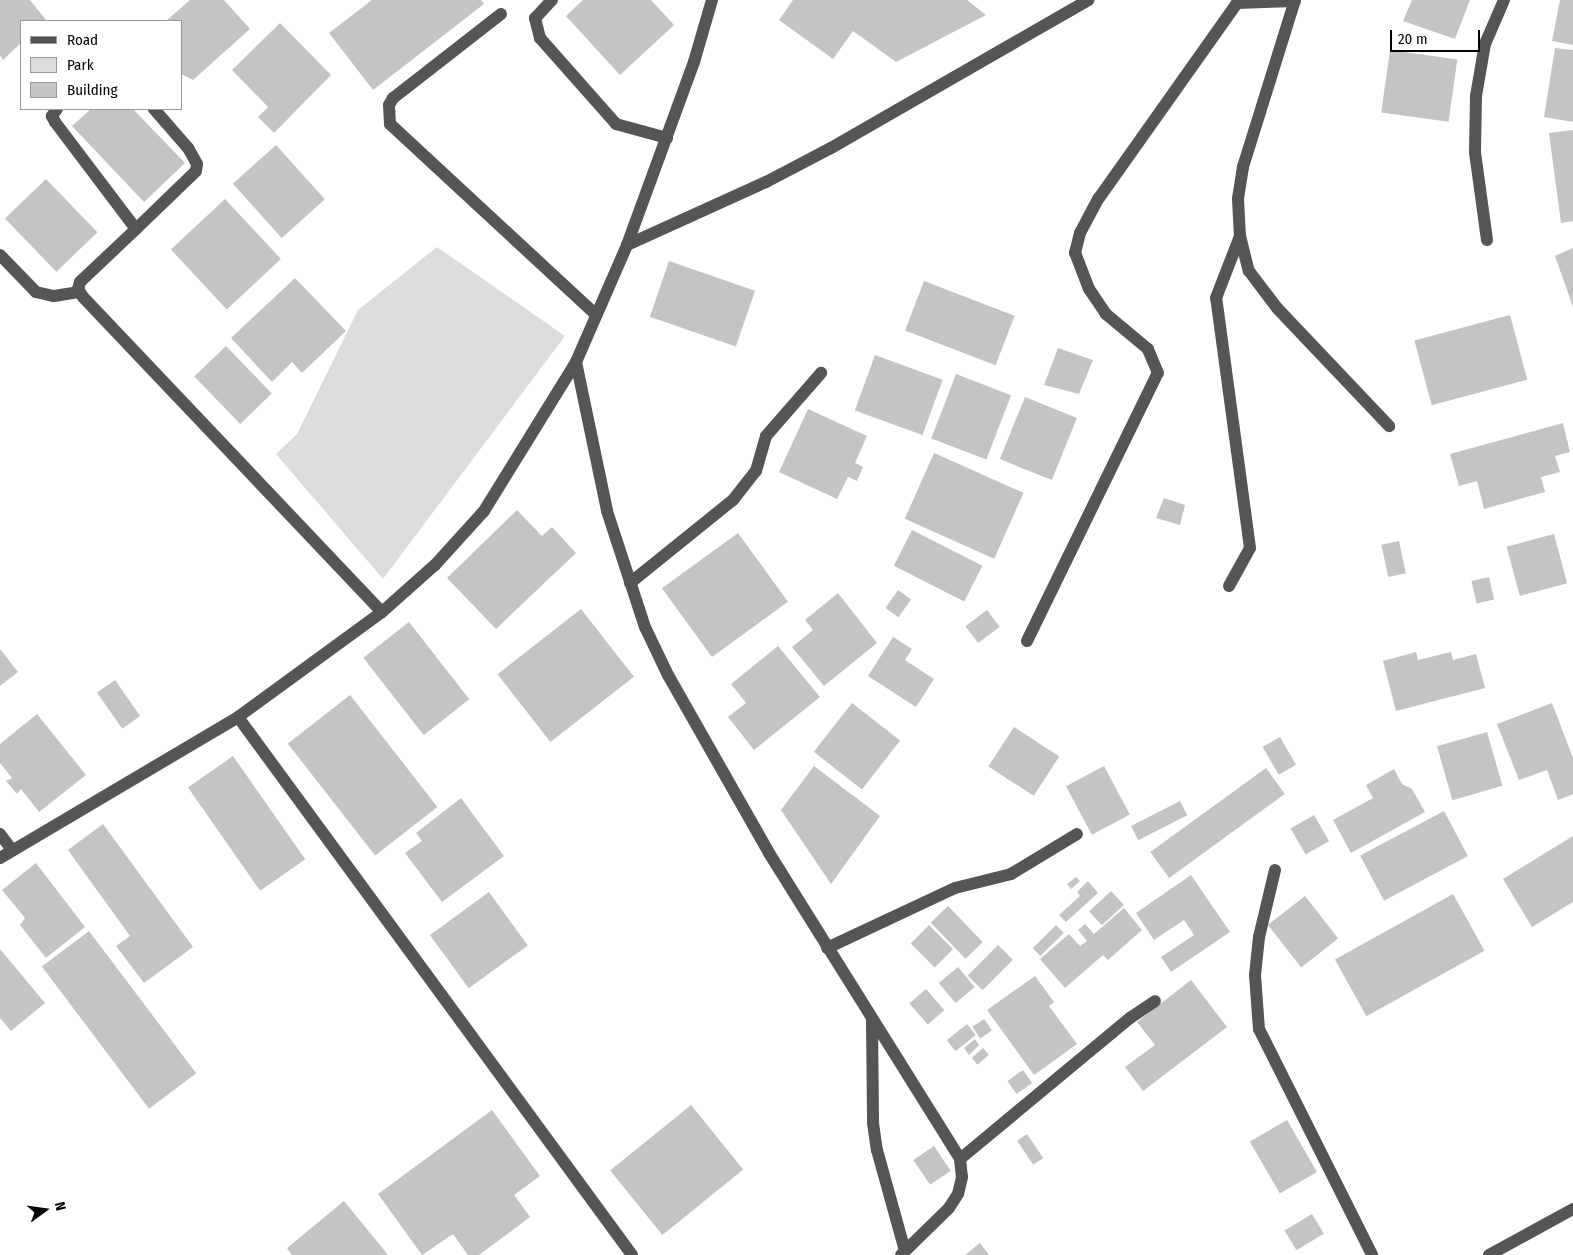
<!DOCTYPE html>
<style>
body{margin:0}
#map{position:relative;width:1573px;height:1255px;overflow:hidden;background:#fff;font-family:"Fira Sans Condensed",sans-serif}
div>[style]{position:absolute}
.green>*{inset:0;background:#dcdcdc}
.building>*{inset:0;background:#c4c4c4;transform-origin:0 0}
.minor>*{height:12px;margin:-6px;padding:0 6px;transform-origin:6px;border-radius:6px;background:#555}
span{translate:-50% -50%;white-space:nowrap;text-align:center;line-height:1.15;-webkit-text-stroke:5px #fff;paint-order:stroke}
.legend{position:absolute;left:20px;top:20px;width:162px;height:90px;box-sizing:border-box;background:#fff;border:1px solid #999;margin:0;padding:6px 9px;list-style:none;font-size:15px;color:#000}
.legend li{display:flex;align-items:center;gap:10px;height:25px}
.legend b{width:25px;border:1px solid #999}
.north{position:absolute;left:20px;top:1185px;width:50px;height:50px;-webkit-text-stroke:4px #fff;paint-order:stroke;rotate:76deg;font-size:14px;font-weight:700;line-height:20px;text-align:center;color:#000}
.north::after{content:'';display:block;margin:auto;width:18px;height:22px;background:#000;clip-path:polygon(50% 0,100% 100%,50% 72%,0 100%)}
.scale{position:absolute;left:1390px;top:30px;width:90px;height:22px;box-sizing:border-box;border:2px solid #000;border-top:0;padding-left:6px;font-size:15px;line-height:18px;white-space:nowrap;color:#000;-webkit-text-stroke:4px #fff;paint-order:stroke}
</style>
<div id="map">
<div class="green">
<div style="clip-path:polygon(437px 247px,565px 336px,383px 579px,276px 454px,297px 434px,358px 310px)"></div>
</div>
<div class="building">
<div style="clip-path:polygon(0 0,30px 0,46px 20px,21px 21px,21px 43px,3px 60px,0 55px)"></div>
<div style="clip-path:polygon(190px 0,224px 0,250px 29px,193px 80px,181px 74px,181px 21px,166px 21px)"></div>
<div style="clip-path:polygon(372px 0,481px 0,484px 4px,373px 90px,329px 33px)"></div>
<div style="clip-path:polygon(583px 0,651px 0,674px 25px,620px 75px,566px 16px)"></div>
<div style="clip-path:polygon(793px 0,967px 0,986px 15px,896px 62px,853px 31px,833px 59px,779px 20px)"></div>
<div style="clip-path:polygon(1412px 0,1470px 0,1455px 39px,1403px 21px)"></div>
<div style="clip-path:polygon(1560px 0,1573px 0,1573px 45px,1552px 41px)"></div>
<div style="clip-path:polygon(280px 23px,331px 75px,274px 133px,258px 117px,268px 107px,232px 70px)"></div>
<div style="clip-path:polygon(1555px 48px,1573px 50px,1573px 122px,1544px 117px)"></div>
<div style="left:1390px;top:50px;width:68px;height:63px;rotate:8deg"></div>
<div style="clip-path:polygon(91px 109px,133px 109px,185px 163px,144px 202px,72px 126px)"></div>
<div style="clip-path:polygon(1573px 130px,1573px 221px,1561px 223px,1549px 133px)"></div>
<div style="left:276px;top:145px;width:73px;height:58px;rotate:48deg"></div>
<div style="left:46px;top:179px;width:74px;height:57px;rotate:46deg"></div>
<div style="left:225px;top:199px;width:82px;height:74px;rotate:47deg"></div>
<div style="clip-path:polygon(1573px 248px,1573px 307px,1555px 256px)"></div>
<div style="left:669px;top:261px;width:91px;height:59px;rotate:19deg"></div>
<div style="clip-path:polygon(295px 278px,346px 331px,302px 373px,292px 362px,272px 382px,231px 338px)"></div>
<div style="left:924px;top:281px;width:97px;height:53px;rotate:21deg"></div>
<div style="left:1510px;top:315px;width:67px;height:99px;rotate:75deg"></div>
<div style="left:226px;top:346px;width:66px;height:44px;rotate:46deg"></div>
<div style="clip-path:polygon(1058px 348px,1093px 360px,1079px 394px,1044px 385px)"></div>
<div style="left:875px;top:355px;width:72px;height:59px;rotate:20deg"></div>
<div style="left:956px;top:374px;width:59px;height:69px;rotate:21deg"></div>
<div style="left:1025px;top:397px;width:56px;height:67px;rotate:22deg"></div>
<div style="clip-path:polygon(808px 409px,867px 436px,855px 463px,863px 467px,857px 481px,848px 477px,837px 499px,779px 472px)"></div>
<div style="clip-path:polygon(1563px 423px,1570px 452px,1555px 456px,1560px 472px,1541px 477px,1545px 492px,1484px 509px,1477px 481px,1459px 486px,1450px 454px)"></div>
<div style="left:934px;top:453px;width:98px;height:72px;rotate:24deg"></div>
<div style="clip-path:polygon(1164px 498px,1185px 505px,1180px 525px,1156px 518px)"></div>
<div style="clip-path:polygon(517px 510px,542px 536px,552px 527px,576px 553px,496px 629px,447px 578px)"></div>
<div style="left:912px;top:530px;width:79px;height:40px;rotate:27deg"></div>
<div style="left:738px;top:533px;width:85px;height:94px;rotate:54deg"></div>
<div style="left:1554px;top:534px;width:51px;height:49px;rotate:75deg"></div>
<div style="left:1399px;top:541px;width:33px;height:18px;rotate:78deg"></div>
<div style="left:1489px;top:577px;width:23px;height:18px;rotate:77deg"></div>
<div style="left:898px;top:590px;width:16px;height:22px;rotate:35deg"></div>
<div style="clip-path:polygon(838px 593px,877px 643px,824px 686px,792px 647px,813px 630px,805px 620px)"></div>
<div style="left:581px;top:609px;width:86px;height:106px;rotate:52deg"></div>
<div style="left:987px;top:610px;width:21px;height:27px;rotate:53deg"></div>
<div style="left:409px;top:622px;width:98px;height:58px;rotate:52deg"></div>
<div style="clip-path:polygon(893px 637px,912px 649px,905px 660px,934px 679px,916px 707px,868px 676px)"></div>
<div style="clip-path:polygon(778px 646px,820px 697px,754px 750px,728px 717px,746px 703px,731px 684px)"></div>
<div style="clip-path:polygon(0 649px,18px 672px,0 686px)"></div>
<div style="clip-path:polygon(1416px 652px,1418px 660px,1451px 652px,1453px 660px,1476px 654px,1485px 688px,1396px 711px,1383px 661px)"></div>
<div style="left:115px;top:680px;width:44px;height:22px;rotate:55deg"></div>
<div style="left:350px;top:695px;width:142px;height:79px;rotate:52deg"></div>
<div style="left:852px;top:703px;width:61px;height:62px;rotate:38deg"></div>
<div style="clip-path:polygon(1552px 703px,1573px 758px,1573px 794px,1558px 800px,1547px 770px,1519px 780px,1497px 724px)"></div>
<div style="clip-path:polygon(37px 714px,86px 775px,39px 812px,21px 789px,17px 794px,6px 781px,12px 778px,0 763px,0 744px)"></div>
<div style="left:1014px;top:727px;width:54px;height:47px;rotate:33deg"></div>
<div style="left:1487px;top:732px;width:56px;height:52px;rotate:74deg"></div>
<div style="left:1280px;top:737px;width:32px;height:20px;rotate:60deg"></div>
<div style="left:233px;top:756px;width:126px;height:55px;rotate:55deg"></div>
<div style="clip-path:polygon(814px 766px,880px 816px,831px 884px,781px 810px)"></div>
<div style="left:1104px;top:766px;width:55px;height:43px;rotate:62deg"></div>
<div style="left:1266px;top:768px;width:32px;height:143px;rotate:54deg"></div>
<div style="clip-path:polygon(1394px 769px,1402px 784px,1412px 789px,1425px 812px,1351px 853px,1333px 820px,1373px 798px,1366px 785px)"></div>
<div style="clip-path:polygon(461px 798px,504px 856px,442px 902px,405px 853px,422px 841px,416px 833px)"></div>
<div style="left:1180px;top:801px;width:16px;height:55px;rotate:63deg"></div>
<div style="left:1444px;top:811px;width:51px;height:95px;rotate:62deg"></div>
<div style="left:1314px;top:815px;width:30px;height:27px;rotate:60deg"></div>
<div style="clip-path:polygon(103px 824px,193px 947px,144px 983px,116px 946px,130px 936px,68px 850px)"></div>
<div style="clip-path:polygon(1573px 836px,1573px 902px,1532px 927px,1503px 879px)"></div>
<div style="clip-path:polygon(36px 863px,85px 927px,46px 958px,20px 925px,25px 918px,2px 890px)"></div>
<div style="clip-path:polygon(1191px 875px,1230px 932px,1171px 972px,1161px 957px,1194px 935px,1184px 920px,1154px 940px,1136px 913px)"></div>
<div style="clip-path:polygon(1076px 877px,1080px 881px,1071px 889px,1067px 884px)"></div>
<div style="clip-path:polygon(1088px 881px,1098px 893px,1066px 922px,1059px 915px,1080px 896px,1077px 892px)"></div>
<div style="left:1111px;top:891px;width:19px;height:30px;rotate:47deg"></div>
<div style="left:489px;top:892px;width:66px;height:73px;rotate:54deg"></div>
<div style="left:1453px;top:894px;width:65px;height:135px;rotate:61deg"></div>
<div style="left:1305px;top:896px;width:54px;height:47px;rotate:52deg"></div>
<div style="left:948px;top:906px;width:50px;height:24px;rotate:46deg"></div>
<div style="clip-path:polygon(1124px 908px,1142px 930px,1108px 960px,1103px 955px,1065px 988px,1040px 959px,1069px 934px,1080px 946px,1087px 941px,1078px 930px,1085px 924px,1094px 934px)"></div>
<div style="left:929px;top:925px;width:34px;height:26px;rotate:45deg"></div>
<div style="left:1056px;top:925px;width:11px;height:33px;rotate:45deg"></div>
<div style="left:89px;top:931px;width:178px;height:59px;rotate:53deg"></div>
<div style="left:998px;top:945px;width:21px;height:43px;rotate:45deg"></div>
<div style="clip-path:polygon(0 949px,45px 1003px,11px 1031px,0 1018px)"></div>
<div style="left:958px;top:967px;width:26px;height:25px;rotate:50deg"></div>
<div style="clip-path:polygon(1035px 976px,1054px 1002px,1049px 1006px,1077px 1044px,1034px 1075px,987px 1010px)"></div>
<div style="clip-path:polygon(1191px 980px,1227px 1027px,1143px 1091px,1125px 1067px,1155px 1045px,1137px 1022px)"></div>
<div style="left:926px;top:989px;width:28px;height:22px;rotate:49deg"></div>
<div style="left:984px;top:1019px;width:14px;height:14px;rotate:56deg"></div>
<div style="left:967px;top:1024px;width:14px;height:26px;rotate:51deg"></div>
<div style="clip-path:polygon(975px 1039px,979px 1045px,969px 1055px,964px 1048px)"></div>
<div style="left:983px;top:1048px;width:9px;height:15px;rotate:49deg"></div>
<div style="left:1023px;top:1070px;width:16px;height:19px;rotate:55deg"></div>
<div style="left:691px;top:1105px;width:83px;height:104px;rotate:51deg"></div>
<div style="clip-path:polygon(492px 1110px,540px 1176px,514px 1195px,530px 1217px,479px 1255px,468px 1255px,453px 1234px,422px 1255px,378px 1194px)"></div>
<div style="left:1287px;top:1120px;width:60px;height:43px;rotate:60deg"></div>
<div style="left:1027px;top:1134px;width:29px;height:12px;rotate:56deg"></div>
<div style="left:934px;top:1146px;width:30px;height:25px;rotate:56deg"></div>
<div style="clip-path:polygon(344px 1201px,388px 1255px,292px 1255px,287px 1248px)"></div>
<div style="left:1312px;top:1214px;width:23px;height:32px;rotate:59deg"></div>
<div style="clip-path:polygon(980px 1243px,989px 1255px,965px 1255px)"></div>
</div>
<div class="minor">
<div style="left:552px;top:0;width:25px;rotate:133deg"></div>
<div style="left:535px;top:18px;width:21px;rotate:76deg"></div>
<div style="left:540px;top:38px;width:115px;rotate:48.5deg"></div>
<div style="left:616px;top:124px;width:53px;rotate:15.4deg"></div>
<div style="left:1295px;top:0;width:175px;rotate:107.3deg"></div>
<div style="left:1243px;top:167px;width:32px;rotate:99deg"></div>
<div style="left:1238px;top:199px;width:37px;rotate:87deg"></div>
<div style="left:1240px;top:236px;width:36px;rotate:76deg"></div>
<div style="left:1249px;top:271px;width:46px;rotate:52.9deg"></div>
<div style="left:1277px;top:308px;width:163px;rotate:46.5deg"></div>
<div style="left:501px;top:14px;width:137px;rotate:142.1deg"></div>
<div style="left:393px;top:98px;width:8px;rotate:120deg"></div>
<div style="left:389px;top:105px;width:19px;rotate:87deg"></div>
<div style="left:390px;top:124px;width:281px;rotate:42.8deg"></div>
<div style="left:57px;top:109px;width:9px;rotate:126deg"></div>
<div style="left:52px;top:116px;width:7px;rotate:63deg"></div>
<div style="left:55px;top:122px;width:134px;rotate:52.9deg"></div>
<div style="left:136px;top:229px;width:77px;rotate:136.6deg"></div>
<div style="left:80px;top:282px;width:7px;rotate:106deg"></div>
<div style="left:78px;top:289px;width:9px;rotate:58deg"></div>
<div style="left:83px;top:297px;width:434px;rotate:46.5deg"></div>
<div style="left:136px;top:229px;width:83px;rotate:-44deg"></div>
<div style="left:196px;top:171px;width:7px;rotate:-82deg"></div>
<div style="left:197px;top:164px;width:18px;rotate:-119deg"></div>
<div style="left:188px;top:148px;width:52px;rotate:-131.1deg"></div>
<div style="left:1487px;top:240px;width:89px;rotate:-97.8deg"></div>
<div style="left:1475px;top:152px;width:56px;rotate:-89deg"></div>
<div style="left:1476px;top:96px;width:53px;rotate:-80.2deg"></div>
<div style="left:1485px;top:44px;width:48px;rotate:-66.6deg"></div>
<div style="left:627px;top:245px;width:153px;rotate:-24.4deg"></div>
<div style="left:766px;top:182px;width:73px;rotate:-27.6deg"></div>
<div style="left:831px;top:148px;width:297px;rotate:-29.9deg"></div>
<div style="left:0;top:255px;width:52px;rotate:45.8deg"></div>
<div style="left:36px;top:292px;width:18px;rotate:13deg"></div>
<div style="left:54px;top:296px;width:26px;rotate:-9deg"></div>
<div style="left:576px;top:362px;width:152px;rotate:78.2deg"></div>
<div style="left:607px;top:511px;width:122px;rotate:71.9deg"></div>
<div style="left:645px;top:627px;width:53px;rotate:64.4deg"></div>
<div style="left:668px;top:675px;width:205px;rotate:60.4deg"></div>
<div style="left:769px;top:853px;width:361px;rotate:58deg"></div>
<div style="left:960px;top:1159px;width:18px;rotate:84deg"></div>
<div style="left:962px;top:1177px;width:17px;rotate:103deg"></div>
<div style="left:958px;top:1194px;width:17px;rotate:123deg"></div>
<div style="left:949px;top:1208px;width:67px;rotate:135.6deg"></div>
<div style="left:630px;top:583px;width:132px;rotate:-38.9deg"></div>
<div style="left:733px;top:500px;width:37px;rotate:-52deg"></div>
<div style="left:756px;top:471px;width:36px;rotate:-74deg"></div>
<div style="left:766px;top:436px;width:84px;rotate:-48.9deg"></div>
<div style="left:1229px;top:586px;width:43px;rotate:-61.1deg"></div>
<div style="left:1250px;top:548px;width:252px;rotate:-97.7deg"></div>
<div style="left:1216px;top:298px;width:66px;rotate:-68.8deg"></div>
<div style="left:1027px;top:641px;width:298px;rotate:-64deg"></div>
<div style="left:1158px;top:373px;width:26px;rotate:-113deg"></div>
<div style="left:1148px;top:349px;width:55px;rotate:-140.2deg"></div>
<div style="left:1106px;top:314px;width:30px;rotate:-124deg"></div>
<div style="left:1089px;top:289px;width:39px;rotate:-111deg"></div>
<div style="left:1075px;top:253px;width:21px;rotate:-76deg"></div>
<div style="left:1080px;top:233px;width:40px;rotate:-62deg"></div>
<div style="left:1099px;top:198px;width:239px;rotate:-54.7deg"></div>
<div style="left:1237px;top:3px;width:58px;rotate:-2deg"></div>
<div style="left:238px;top:717px;width:667px;rotate:53.78deg"></div>
<div style="left:0;top:834px;width:20px;rotate:53deg"></div>
<div style="left:0;top:858px;width:277px;rotate:-30.6deg"></div>
<div style="left:238px;top:717px;width:178px;rotate:-36.1deg"></div>
<div style="left:382px;top:612px;width:71px;rotate:-41.6deg"></div>
<div style="left:435px;top:565px;width:73px;rotate:-47.8deg"></div>
<div style="left:484px;top:511px;width:175px;rotate:-58.3deg"></div>
<div style="left:576px;top:362px;width:128px;rotate:-66.4deg"></div>
<div style="left:627px;top:245px;width:195px;rotate:-69.9deg"></div>
<div style="left:694px;top:62px;width:65px;rotate:-73.8deg"></div>
<div style="left:1275px;top:870px;width:69px;rotate:103.4deg"></div>
<div style="left:1259px;top:937px;width:38px;rotate:96deg"></div>
<div style="left:1255px;top:975px;width:54px;rotate:85.8deg"></div>
<div style="left:1259px;top:1029px;width:253px;rotate:63.4deg"></div>
<div style="left:827px;top:948px;width:141px;rotate:-25.1deg"></div>
<div style="left:955px;top:888px;width:58px;rotate:-14deg"></div>
<div style="left:1011px;top:874px;width:77px;rotate:-31.2deg"></div>
<div style="left:872px;top:1021px;width:102px;rotate:89.4deg"></div>
<div style="left:873px;top:1123px;width:27px;rotate:82deg"></div>
<div style="left:877px;top:1150px;width:105px;rotate:74.5deg"></div>
<div style="left:960px;top:1159px;width:221px;rotate:-39.7deg"></div>
<div style="left:1130px;top:1018px;width:30px;rotate:-34deg"></div>
<div style="left:1489px;top:1255px;width:96px;rotate:-28.7deg"></div>
</div>
<ul class="legend">
<li><b style="height:6px;background:#555"></b>Road</li>
<li><b style="height:14px;background:#dcdcdc"></b>Park</li>
<li><b style="height:14px;background:#c4c4c4"></b>Building</li>
</ul>
<div class="north">N</div>
<div class="scale">20 m</div>
</div>
